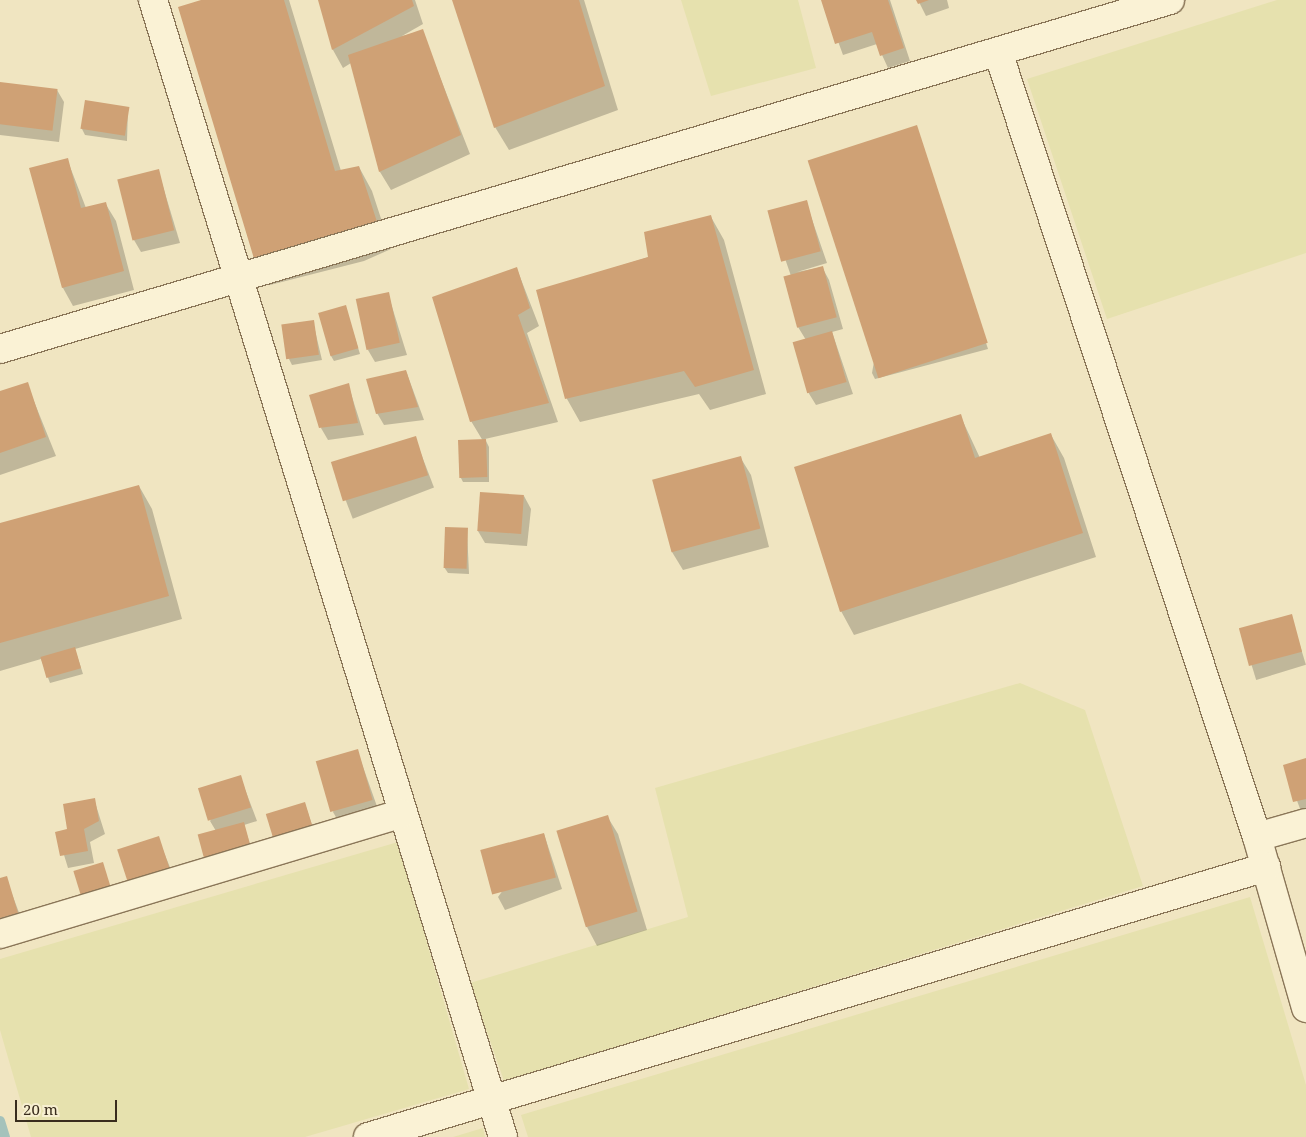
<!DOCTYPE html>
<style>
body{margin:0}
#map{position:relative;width:1306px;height:1137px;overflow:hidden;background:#f0e5c1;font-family:"Noto Serif",serif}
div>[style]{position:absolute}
.farmland>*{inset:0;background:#e6e1ae}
.shadow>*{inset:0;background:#0003;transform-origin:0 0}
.stream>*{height:10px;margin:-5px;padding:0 5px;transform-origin:5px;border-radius:5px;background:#a4c2bb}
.building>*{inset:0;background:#cfa175;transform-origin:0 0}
.roads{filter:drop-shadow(1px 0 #8a7658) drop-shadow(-1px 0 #8a7658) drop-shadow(0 1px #8a7658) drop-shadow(0 -1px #8a7658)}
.minor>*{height:28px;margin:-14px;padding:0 14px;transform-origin:14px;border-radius:14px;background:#faf2d5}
.tertiary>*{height:28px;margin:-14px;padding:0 14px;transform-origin:14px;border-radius:14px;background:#faf2d5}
span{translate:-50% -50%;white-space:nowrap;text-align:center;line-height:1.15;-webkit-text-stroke:5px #f7efd1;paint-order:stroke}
.scale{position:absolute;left:15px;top:1100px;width:102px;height:22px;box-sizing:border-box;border:2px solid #392c1d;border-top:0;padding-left:6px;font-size:15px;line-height:18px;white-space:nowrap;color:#392c1d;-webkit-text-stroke:4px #f7efd1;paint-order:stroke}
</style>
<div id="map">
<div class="farmland">
<div style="clip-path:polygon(681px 0,798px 0,816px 68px,711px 96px)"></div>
<div style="clip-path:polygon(1277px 0,1306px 0,1306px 253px,1107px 319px,1027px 79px)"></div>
<div style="clip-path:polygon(1020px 683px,1085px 710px,1143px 886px,504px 1081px,470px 983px,688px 917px,655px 788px)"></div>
<div style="clip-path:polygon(398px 842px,469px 1089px,305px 1137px,31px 1137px,0 1030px,0 959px)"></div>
<div style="clip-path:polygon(1250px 897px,1306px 1085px,1306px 1137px,528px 1137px,521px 1115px)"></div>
<div style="clip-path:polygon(483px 1128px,485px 1137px,453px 1137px)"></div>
</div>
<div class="shadow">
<div style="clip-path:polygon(205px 0,289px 0,341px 171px,359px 167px,372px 191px,391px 249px,364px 261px,270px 285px,257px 261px)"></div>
<div style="clip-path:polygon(319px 0,415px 0,423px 24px,402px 36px,422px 31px,470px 154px,391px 190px,380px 172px,351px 63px,343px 68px,333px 50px)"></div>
<div style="clip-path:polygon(453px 0,584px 0,618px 110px,509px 150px,495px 127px)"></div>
<div style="clip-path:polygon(823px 0,890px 0,910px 61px,888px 68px,877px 44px,843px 55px)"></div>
<div style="clip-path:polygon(918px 0,947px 0,949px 8px,926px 16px)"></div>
<div style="clip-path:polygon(0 83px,57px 90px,64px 102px,59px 142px,0 135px)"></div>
<div style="clip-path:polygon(128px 108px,127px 141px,85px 135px,82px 129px)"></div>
<div style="clip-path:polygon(916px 126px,988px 349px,875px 379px,872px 373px)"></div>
<div style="clip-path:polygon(67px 159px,86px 208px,105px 203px,116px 221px,134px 290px,73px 306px,63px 288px)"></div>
<div style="clip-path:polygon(158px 170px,180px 243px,141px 252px,134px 240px)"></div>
<div style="clip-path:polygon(806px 202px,827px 263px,797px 272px,822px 267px,829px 280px,843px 329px,832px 332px,853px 394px,816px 405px,808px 392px,806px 340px,798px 327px,791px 276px,769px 212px)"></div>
<div style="clip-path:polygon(711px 217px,724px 240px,766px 394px,710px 410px,699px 394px,580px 422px,567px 399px,538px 291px,649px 257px)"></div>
<div style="clip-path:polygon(517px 269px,539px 326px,527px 333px,558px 422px,485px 439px,489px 447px,489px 482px,463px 482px,460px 476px,483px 441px,471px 421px)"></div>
<div style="clip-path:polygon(388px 294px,407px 355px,375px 362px,368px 350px)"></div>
<div style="clip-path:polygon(345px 306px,360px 354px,334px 361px,331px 356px)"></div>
<div style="clip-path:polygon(313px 322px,322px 360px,292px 365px,289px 359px)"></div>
<div style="clip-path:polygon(406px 371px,424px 420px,384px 425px,377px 413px)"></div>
<div style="clip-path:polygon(27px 384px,56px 456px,0 475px,0 393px)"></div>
<div style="clip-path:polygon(348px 384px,364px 435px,328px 440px,321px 428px)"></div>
<div style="clip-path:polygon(960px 415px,980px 458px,1051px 435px,1064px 458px,1096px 557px,854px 635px,841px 611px)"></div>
<div style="left:415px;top:438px;width:53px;height:87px;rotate:69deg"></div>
<div style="clip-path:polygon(740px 457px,751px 475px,769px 547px,683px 570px,672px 552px)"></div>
<div style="clip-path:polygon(139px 486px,152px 509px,182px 619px,75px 649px,83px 674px,50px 683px,41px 659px,0 671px,0 525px)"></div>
<div style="clip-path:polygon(524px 496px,531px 509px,527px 546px,485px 543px,478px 531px)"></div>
<div style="clip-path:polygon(467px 529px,469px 574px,448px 573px,444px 567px)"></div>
<div style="left:1291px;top:616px;width:51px;height:52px;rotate:73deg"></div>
<div style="clip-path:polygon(357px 750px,379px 812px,340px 824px,333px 812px)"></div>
<div style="clip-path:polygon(1306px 759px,1306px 813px,1302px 814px,1284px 766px)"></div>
<div style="clip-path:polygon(240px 776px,257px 821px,244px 825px,253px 854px,216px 831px,210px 821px)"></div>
<div style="clip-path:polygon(94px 799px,105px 834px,90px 842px,94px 863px,68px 868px,57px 832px,69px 830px)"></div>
<div style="clip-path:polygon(305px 804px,313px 828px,273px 839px)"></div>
<div style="clip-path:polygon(607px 816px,618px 834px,647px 930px,597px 946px,587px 927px)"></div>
<div style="clip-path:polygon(544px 834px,562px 889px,505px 910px,498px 897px)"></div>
<div style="clip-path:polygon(158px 838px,176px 882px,129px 883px)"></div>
<div style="clip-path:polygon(6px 878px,24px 926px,0 933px,0 879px)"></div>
</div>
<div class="stream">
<div style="left:0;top:1121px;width:17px;rotate:73deg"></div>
</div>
<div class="building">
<div style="clip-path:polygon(201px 0,284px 0,335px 171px,359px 166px,378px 225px,255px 262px,178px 7px)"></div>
<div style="clip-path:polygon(318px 0,412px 0,414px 6px,332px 50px)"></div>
<div style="clip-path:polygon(452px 0,579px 0,605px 86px,494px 128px)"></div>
<div style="clip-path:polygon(821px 0,888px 0,904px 48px,880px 56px,872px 32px,835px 44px)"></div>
<div style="clip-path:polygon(916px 0,929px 0,918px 4px)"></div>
<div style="clip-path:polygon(423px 29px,461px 135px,379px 172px,348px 55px)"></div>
<div style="left:0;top:82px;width:58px;height:42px;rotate:7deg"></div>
<div style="left:85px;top:100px;width:45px;height:29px;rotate:9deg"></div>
<div style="left:917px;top:125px;width:229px;height:115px;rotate:72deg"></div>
<div style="clip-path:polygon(68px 158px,81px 208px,106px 202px,124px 271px,62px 288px,29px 168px)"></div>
<div style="left:159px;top:169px;width:63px;height:43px;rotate:76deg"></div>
<div style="left:807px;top:200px;width:53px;height:41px;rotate:75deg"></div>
<div style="clip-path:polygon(711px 215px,754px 370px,695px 387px,684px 371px,565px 399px,536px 290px,648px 257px,644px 232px)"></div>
<div style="left:823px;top:266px;width:53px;height:41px;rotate:75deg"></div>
<div style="clip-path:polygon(517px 267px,530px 308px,518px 315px,549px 403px,470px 422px,432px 297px)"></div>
<div style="left:389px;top:292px;width:52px;height:34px;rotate:78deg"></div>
<div style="left:346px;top:305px;width:45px;height:29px;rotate:74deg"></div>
<div style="left:314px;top:320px;width:35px;height:33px;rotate:82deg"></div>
<div style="left:832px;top:331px;width:53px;height:41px;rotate:74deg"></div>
<div style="clip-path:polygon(406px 370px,418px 407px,376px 414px,366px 379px)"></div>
<div style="clip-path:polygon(28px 382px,46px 437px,0 453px,0 391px)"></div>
<div style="clip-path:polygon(349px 383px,358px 423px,319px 428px,309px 395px)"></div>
<div style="clip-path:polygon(961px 414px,975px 458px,1051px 433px,1083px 533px,840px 612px,794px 467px)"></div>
<div style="left:416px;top:436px;width:41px;height:89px;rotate:73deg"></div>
<div style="left:486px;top:439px;width:38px;height:28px;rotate:88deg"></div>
<div style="left:741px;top:456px;width:75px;height:92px;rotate:75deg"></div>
<div style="clip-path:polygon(139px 485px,169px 596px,0 643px,0 523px)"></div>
<div style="left:480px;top:492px;width:44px;height:39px;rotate:4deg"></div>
<div style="left:445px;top:527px;width:23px;height:41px;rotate:2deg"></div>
<div style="left:1292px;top:614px;width:39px;height:55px;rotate:75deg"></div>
<div style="left:75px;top:647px;width:22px;height:36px;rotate:74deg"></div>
<div style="left:358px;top:749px;width:53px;height:44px;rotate:74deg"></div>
<div style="clip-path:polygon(1306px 758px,1306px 799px,1293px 802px,1283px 765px)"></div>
<div style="left:241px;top:775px;width:34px;height:45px;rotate:73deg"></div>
<div style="clip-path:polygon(95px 798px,99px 821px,84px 829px,88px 851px,60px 856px,55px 832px,67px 829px,63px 804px)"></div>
<div style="left:305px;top:802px;width:28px;height:41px;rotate:73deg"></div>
<div style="left:608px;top:815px;width:101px;height:54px;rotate:73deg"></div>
<div style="left:244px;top:822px;width:27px;height:48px;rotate:75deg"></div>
<div style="left:544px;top:833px;width:46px;height:66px;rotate:75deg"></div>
<div style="left:159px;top:836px;width:36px;height:44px;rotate:72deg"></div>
<div style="left:103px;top:862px;width:28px;height:31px;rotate:73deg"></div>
<div style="clip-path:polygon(7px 876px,18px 913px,0 918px,0 878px)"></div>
</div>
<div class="roads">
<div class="minor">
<div style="left:153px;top:0;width:1190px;rotate:72.89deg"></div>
<div style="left:998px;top:52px;width:827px;rotate:71.74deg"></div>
<div style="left:1257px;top:837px;width:178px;rotate:74deg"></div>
<div style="left:1257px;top:837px;width:51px;rotate:-15.9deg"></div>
<div style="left:0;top:934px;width:419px;rotate:-16.7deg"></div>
<div style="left:368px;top:1137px;width:938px;rotate:-16.73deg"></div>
</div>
<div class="tertiary">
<div style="left:0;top:349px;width:1221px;rotate:-16.61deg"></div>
</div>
</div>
<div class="scale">20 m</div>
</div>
